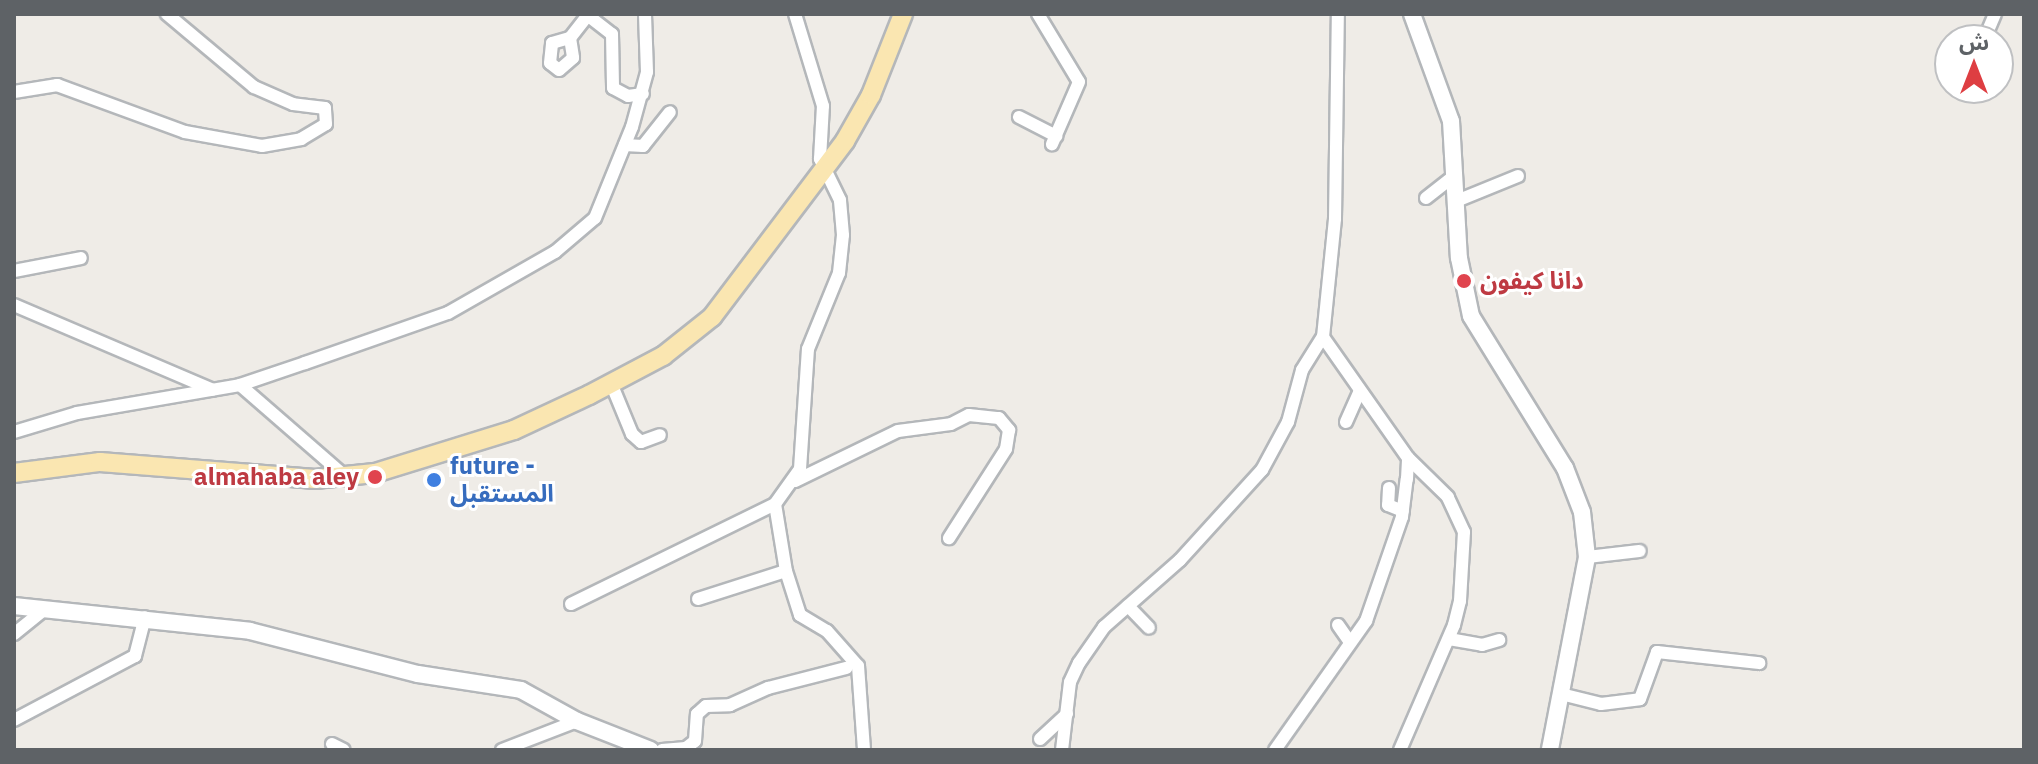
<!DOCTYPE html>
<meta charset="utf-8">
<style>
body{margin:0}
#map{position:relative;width:2038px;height:764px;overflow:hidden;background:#efece7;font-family:"IBM Plex Sans","Noto Sans Arabic",sans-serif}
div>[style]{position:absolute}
.roads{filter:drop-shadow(2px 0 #b4b7ba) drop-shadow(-2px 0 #b4b7ba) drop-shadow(0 2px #b4b7ba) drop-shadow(0 -2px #b4b7ba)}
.street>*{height:12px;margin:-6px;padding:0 6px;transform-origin:6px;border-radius:6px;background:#fff}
.secondary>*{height:16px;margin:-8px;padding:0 8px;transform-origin:8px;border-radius:8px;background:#fff}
.primary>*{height:18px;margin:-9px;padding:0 9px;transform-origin:9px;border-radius:9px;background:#fae6b1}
.dots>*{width:22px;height:22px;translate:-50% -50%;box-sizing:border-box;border:4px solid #fff;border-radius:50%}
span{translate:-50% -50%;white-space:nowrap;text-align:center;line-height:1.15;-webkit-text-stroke:6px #fff;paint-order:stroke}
.health-label{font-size:24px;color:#be3a42;font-weight:700}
.left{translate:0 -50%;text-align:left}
.right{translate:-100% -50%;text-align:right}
.shop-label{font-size:24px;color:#366cbe;font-weight:700}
.frame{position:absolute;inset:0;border:16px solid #5e6266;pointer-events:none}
.north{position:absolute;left:1934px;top:24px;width:80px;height:80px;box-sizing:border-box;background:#fff;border:2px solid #bfc0c2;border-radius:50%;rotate:0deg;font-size:22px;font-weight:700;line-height:32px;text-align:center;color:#5e6266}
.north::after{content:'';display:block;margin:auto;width:28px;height:36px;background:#de3e42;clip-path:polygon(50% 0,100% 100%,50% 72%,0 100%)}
</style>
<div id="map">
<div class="roads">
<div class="street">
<div style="left:586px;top:14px;width:33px;rotate:38deg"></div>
<div style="left:612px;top:34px;width:54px;rotate:88.9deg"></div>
<div style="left:613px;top:88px;width:17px;rotate:28deg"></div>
<div style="left:628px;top:96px;width:15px;rotate:-8deg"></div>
<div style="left:1038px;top:14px;width:79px;rotate:58.9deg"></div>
<div style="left:1079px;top:82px;width:68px;rotate:113.5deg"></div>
<div style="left:570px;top:38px;width:20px;rotate:81deg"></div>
<div style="left:573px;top:58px;width:18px;rotate:139deg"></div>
<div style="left:559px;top:70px;width:11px;rotate:-142deg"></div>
<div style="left:550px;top:63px;width:20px;rotate:-84deg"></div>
<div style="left:552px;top:43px;width:19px;rotate:-16deg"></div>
<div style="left:570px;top:38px;width:28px;rotate:-52deg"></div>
<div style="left:1984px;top:40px;width:28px;rotate:-67deg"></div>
<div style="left:14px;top:92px;width:44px;rotate:-9.2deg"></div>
<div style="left:57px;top:85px;width:136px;rotate:20.2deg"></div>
<div style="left:185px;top:132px;width:78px;rotate:10.3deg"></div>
<div style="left:262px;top:146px;width:40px;rotate:-10deg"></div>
<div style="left:301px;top:139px;width:29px;rotate:-31deg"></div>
<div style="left:326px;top:124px;width:16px;rotate:-94deg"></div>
<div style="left:325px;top:108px;width:32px;rotate:-173deg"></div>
<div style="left:293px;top:104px;width:43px;rotate:-156.4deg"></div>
<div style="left:254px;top:87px;width:114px;rotate:-140deg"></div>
<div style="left:1019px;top:117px;width:42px;rotate:27.2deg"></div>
<div style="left:625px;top:145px;width:18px;rotate:3deg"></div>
<div style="left:643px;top:146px;width:43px;rotate:-51.5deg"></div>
<div style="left:1426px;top:198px;width:36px;rotate:-38deg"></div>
<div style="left:1454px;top:202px;width:69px;rotate:-22.1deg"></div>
<div style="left:14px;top:271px;width:68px;rotate:-11deg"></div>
<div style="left:14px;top:305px;width:216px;rotate:23.1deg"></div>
<div style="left:611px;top:383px;width:55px;rotate:67.6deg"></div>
<div style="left:632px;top:434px;width:12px;rotate:42deg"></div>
<div style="left:641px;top:442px;width:20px;rotate:-20deg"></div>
<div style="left:240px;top:385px;width:140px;rotate:41deg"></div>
<div style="left:1346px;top:422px;width:32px;rotate:-66deg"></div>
<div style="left:14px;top:432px;width:66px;rotate:-16.8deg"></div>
<div style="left:77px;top:413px;width:165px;rotate:-9.7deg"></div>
<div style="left:240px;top:385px;width:69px;rotate:-18.7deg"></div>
<div style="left:305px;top:363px;width:151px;rotate:-19.3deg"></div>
<div style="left:448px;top:313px;width:123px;rotate:-29.7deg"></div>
<div style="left:555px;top:252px;width:52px;rotate:-40.4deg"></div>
<div style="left:595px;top:218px;width:98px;rotate:-67.9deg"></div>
<div style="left:632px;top:127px;width:57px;rotate:-74.7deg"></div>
<div style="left:647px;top:72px;width:58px;rotate:-92deg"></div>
<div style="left:795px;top:481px;width:114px;rotate:-25.9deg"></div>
<div style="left:898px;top:431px;width:53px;rotate:-7.5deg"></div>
<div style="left:951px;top:424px;width:20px;rotate:-27deg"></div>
<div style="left:969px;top:415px;width:30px;rotate:6deg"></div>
<div style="left:999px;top:418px;width:16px;rotate:50deg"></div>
<div style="left:1009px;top:430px;width:19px;rotate:99deg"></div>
<div style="left:1006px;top:449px;width:106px;rotate:122.6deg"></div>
<div style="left:1389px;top:488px;width:17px;rotate:93deg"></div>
<div style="left:1388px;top:505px;width:16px;rotate:22deg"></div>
<div style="left:775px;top:504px;width:68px;rotate:80.7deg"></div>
<div style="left:786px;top:571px;width:46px;rotate:72.3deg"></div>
<div style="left:800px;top:615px;width:31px;rotate:31deg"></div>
<div style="left:827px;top:631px;width:47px;rotate:48.5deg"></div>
<div style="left:858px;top:666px;width:84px;rotate:85.9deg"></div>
<div style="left:1587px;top:557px;width:53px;rotate:-6.5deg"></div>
<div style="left:698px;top:599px;width:92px;rotate:-17.7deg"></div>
<div style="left:571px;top:604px;width:227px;rotate:-26.1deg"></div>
<div style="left:775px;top:504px;width:43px;rotate:-54.5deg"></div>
<div style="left:800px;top:469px;width:120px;rotate:-86.2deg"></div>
<div style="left:808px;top:349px;width:82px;rotate:-67.8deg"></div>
<div style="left:839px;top:273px;width:38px;rotate:-84deg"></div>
<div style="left:843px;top:235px;width:35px;rotate:-95deg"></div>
<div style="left:840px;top:200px;width:46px;rotate:-116deg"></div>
<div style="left:820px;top:159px;width:53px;rotate:-86.8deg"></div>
<div style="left:823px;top:106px;width:96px;rotate:-106.9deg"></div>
<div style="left:1128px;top:606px;width:30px;rotate:46deg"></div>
<div style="left:1338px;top:625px;width:21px;rotate:55deg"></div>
<div style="left:14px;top:634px;width:35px;rotate:-39deg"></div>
<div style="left:1449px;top:639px;width:34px;rotate:10deg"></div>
<div style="left:1482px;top:645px;width:18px;rotate:-16deg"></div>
<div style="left:1561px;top:694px;width:41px;rotate:14deg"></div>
<div style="left:1601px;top:704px;width:39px;rotate:-7deg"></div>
<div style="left:1640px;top:699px;width:50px;rotate:-70.1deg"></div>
<div style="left:1657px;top:652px;width:103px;rotate:6.2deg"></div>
<div style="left:14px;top:720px;width:137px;rotate:-27.9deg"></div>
<div style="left:135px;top:656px;width:40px;rotate:-75.6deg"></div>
<div style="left:1040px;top:739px;width:37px;rotate:-43deg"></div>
<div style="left:332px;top:744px;width:13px;rotate:27deg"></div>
<div style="left:502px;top:750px;width:80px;rotate:-21.1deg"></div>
<div style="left:662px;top:750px;width:24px;rotate:-5deg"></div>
<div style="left:686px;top:748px;width:11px;rotate:-38deg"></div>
<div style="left:695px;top:741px;width:27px;rotate:-86deg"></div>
<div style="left:697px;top:714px;width:12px;rotate:-42deg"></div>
<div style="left:706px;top:706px;width:24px;rotate:-2deg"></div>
<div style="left:730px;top:705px;width:42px;rotate:-24.1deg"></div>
<div style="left:768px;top:688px;width:81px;rotate:-14.4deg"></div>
<div style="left:1062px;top:750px;width:68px;rotate:-83.3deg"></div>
<div style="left:1070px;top:682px;width:21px;rotate:-65deg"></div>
<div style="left:1079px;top:663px;width:44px;rotate:-55.2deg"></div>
<div style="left:1104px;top:627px;width:101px;rotate:-41.4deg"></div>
<div style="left:1180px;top:560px;width:122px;rotate:-47.7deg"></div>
<div style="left:1262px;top:470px;width:55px;rotate:-61.6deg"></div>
<div style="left:1288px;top:422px;width:54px;rotate:-74.9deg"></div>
<div style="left:1302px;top:370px;width:39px;rotate:-58deg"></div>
<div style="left:1323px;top:337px;width:119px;rotate:-84.2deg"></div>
<div style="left:1335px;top:219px;width:205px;rotate:-89.2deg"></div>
<div style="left:1275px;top:750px;width:158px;rotate:-54.8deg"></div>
<div style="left:1366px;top:621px;width:110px;rotate:-70.9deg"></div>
<div style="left:1402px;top:517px;width:38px;rotate:-83deg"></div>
<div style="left:1407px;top:479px;width:21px;rotate:-87deg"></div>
<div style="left:1408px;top:458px;width:148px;rotate:-125.1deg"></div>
<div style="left:1400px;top:750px;width:136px;rotate:-66.6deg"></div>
<div style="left:1454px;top:625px;width:25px;rotate:-76deg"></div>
<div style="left:1460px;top:601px;width:69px;rotate:-86.7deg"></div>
<div style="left:1464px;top:532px;width:38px;rotate:-115deg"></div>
<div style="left:1448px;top:497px;width:56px;rotate:-135.7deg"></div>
</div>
<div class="secondary">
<div style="left:1412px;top:14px;width:114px;rotate:70deg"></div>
<div style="left:1451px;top:121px;width:137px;rotate:86.7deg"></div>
<div style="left:1459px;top:258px;width:59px;rotate:78.3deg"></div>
<div style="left:1471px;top:316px;width:179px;rotate:58.3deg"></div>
<div style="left:1565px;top:468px;width:47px;rotate:68.9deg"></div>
<div style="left:1582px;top:512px;width:45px;rotate:83.7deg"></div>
<div style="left:1587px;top:557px;width:197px;rotate:100.9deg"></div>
<div style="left:14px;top:606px;width:237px;rotate:6deg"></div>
<div style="left:250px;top:631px;width:173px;rotate:14.4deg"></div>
<div style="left:418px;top:674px;width:104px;rotate:8.8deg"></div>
<div style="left:521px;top:690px;width:64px;rotate:29deg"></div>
<div style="left:577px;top:721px;width:79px;rotate:21.4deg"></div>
</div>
<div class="primary">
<div style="left:14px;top:473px;width:87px;rotate:-7.3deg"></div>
<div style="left:100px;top:462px;width:216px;rotate:4.5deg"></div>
<div style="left:315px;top:479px;width:60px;rotate:-5.7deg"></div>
<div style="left:375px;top:473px;width:145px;rotate:-17.2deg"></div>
<div style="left:514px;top:430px;width:83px;rotate:-25deg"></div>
<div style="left:589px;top:395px;width:84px;rotate:-27.8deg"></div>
<div style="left:663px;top:356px;width:63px;rotate:-38.5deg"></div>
<div style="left:712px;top:317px;width:221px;rotate:-52.9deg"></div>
<div style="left:845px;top:141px;width:53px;rotate:-60.5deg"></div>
<div style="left:871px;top:95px;width:87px;rotate:-68.4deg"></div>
</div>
</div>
<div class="dots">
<div style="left:1464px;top:281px;background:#e0444e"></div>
<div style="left:375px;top:477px;background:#e0444e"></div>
<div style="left:434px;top:480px;background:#3f7fe0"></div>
</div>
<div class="health-label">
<span class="left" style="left:1480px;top:281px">دانا كيفون</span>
<span class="right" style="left:359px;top:477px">almahaba aley</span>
</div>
<div class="shop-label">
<span class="left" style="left:450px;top:480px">future -<br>المستقبل</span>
</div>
<div class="frame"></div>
<div class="north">ش</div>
</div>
